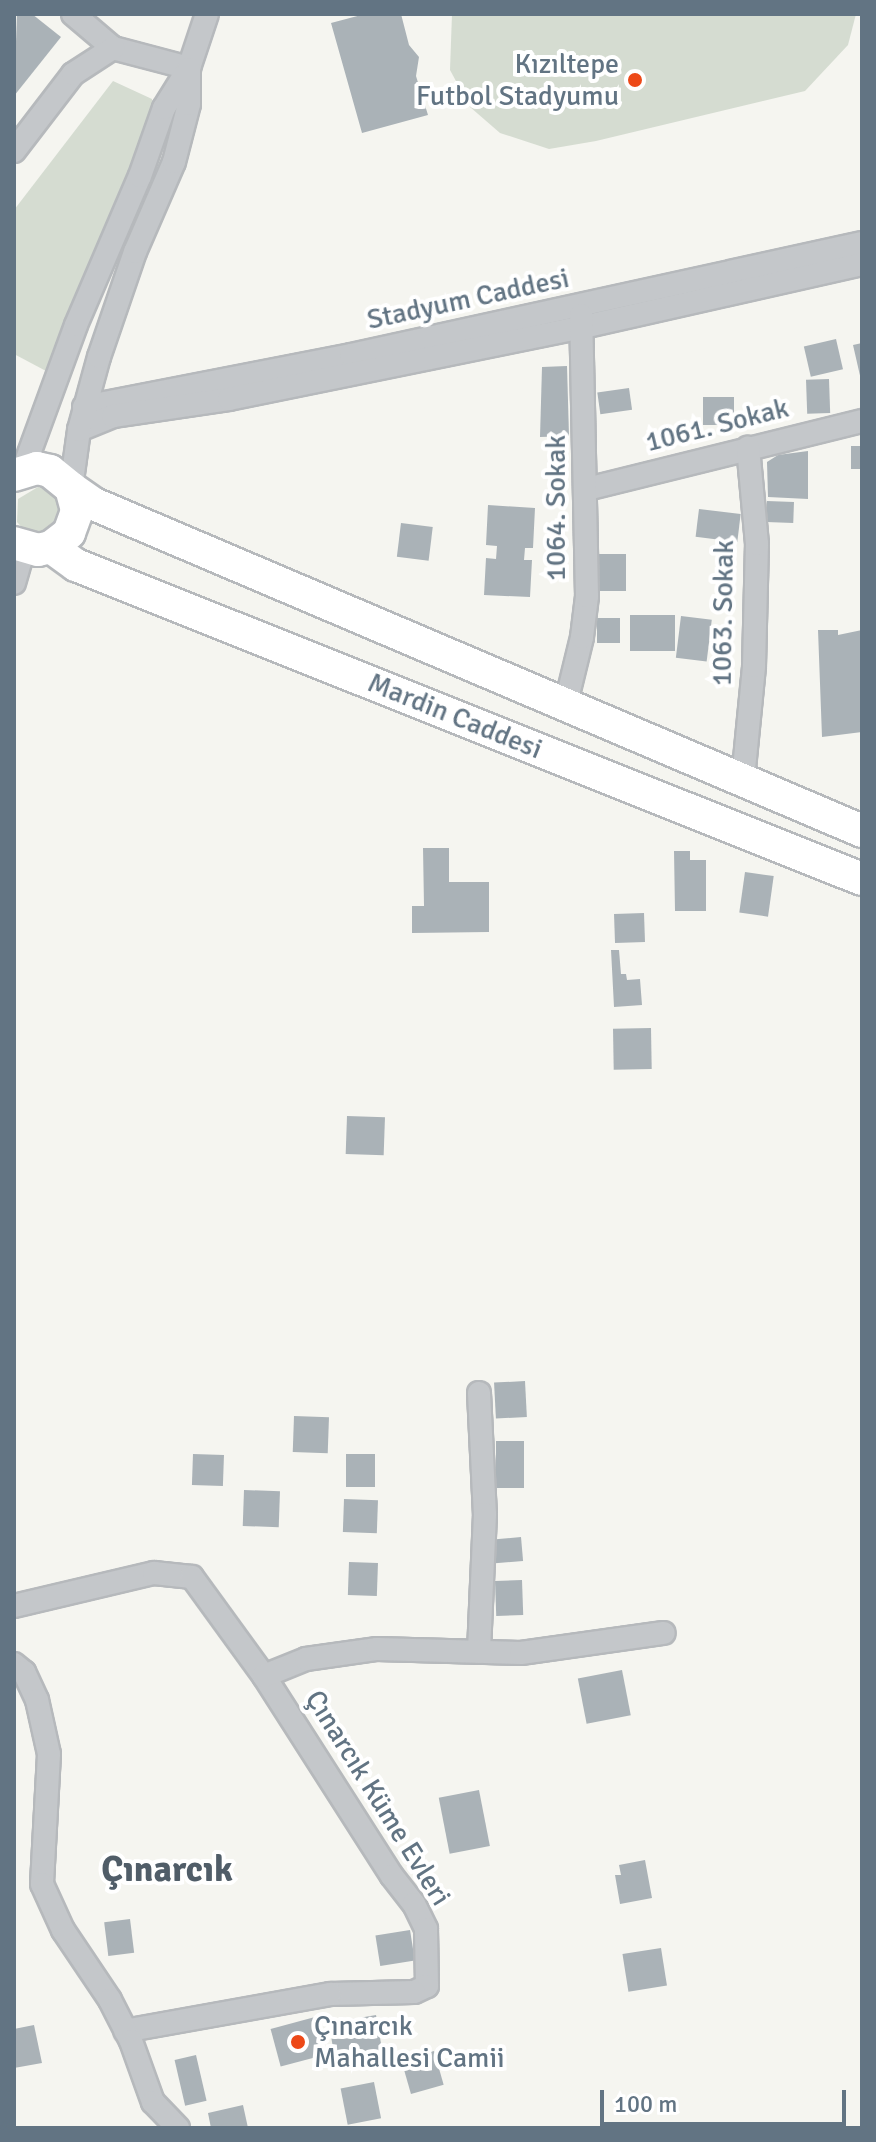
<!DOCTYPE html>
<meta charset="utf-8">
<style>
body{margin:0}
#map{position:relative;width:876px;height:2142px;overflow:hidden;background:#f5f5f0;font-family:Signika,sans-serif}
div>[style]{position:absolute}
.green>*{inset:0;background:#d5dcd1}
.building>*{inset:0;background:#aab2b7;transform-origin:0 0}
.roads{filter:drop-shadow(2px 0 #b6b9bc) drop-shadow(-2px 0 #b6b9bc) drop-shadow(0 2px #b6b9bc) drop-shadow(0 -2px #b6b9bc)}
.minor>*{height:22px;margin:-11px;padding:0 11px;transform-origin:11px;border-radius:11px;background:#c4c7ca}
.highway>*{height:32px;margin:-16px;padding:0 16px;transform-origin:16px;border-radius:16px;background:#fff}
.dots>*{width:22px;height:22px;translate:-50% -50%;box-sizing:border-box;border:4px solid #fff;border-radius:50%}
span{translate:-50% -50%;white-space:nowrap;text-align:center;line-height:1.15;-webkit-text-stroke:8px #fff;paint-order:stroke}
.poi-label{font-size:28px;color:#627483}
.right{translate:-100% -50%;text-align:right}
.left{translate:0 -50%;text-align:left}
.street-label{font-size:28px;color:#627483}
.district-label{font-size:36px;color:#505d68;font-weight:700}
.frame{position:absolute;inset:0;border:16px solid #627483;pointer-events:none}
.scale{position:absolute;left:600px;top:2090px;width:246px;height:36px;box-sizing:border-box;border:4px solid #627483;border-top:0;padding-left:10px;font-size:24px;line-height:28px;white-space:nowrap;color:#627483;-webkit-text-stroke:6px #fff;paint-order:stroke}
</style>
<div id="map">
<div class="green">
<div style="clip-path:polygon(452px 14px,856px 14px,848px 45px,805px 91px,596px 141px,549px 149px,500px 133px,470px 107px,450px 70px)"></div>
<div style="clip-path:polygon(113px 81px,152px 99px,153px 121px,46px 371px,14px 354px,14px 210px)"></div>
<div style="clip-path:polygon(38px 487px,53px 491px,63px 504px,52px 534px,28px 534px,17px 522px,18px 499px)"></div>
</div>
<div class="building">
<div style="clip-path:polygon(17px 14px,32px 14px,61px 37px,14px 96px)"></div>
<div style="clip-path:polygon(365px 14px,401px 14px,409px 45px,419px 57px,416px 76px,428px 115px,362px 133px,331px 23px)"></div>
<div style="left:836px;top:339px;width:31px;height:33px;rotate:77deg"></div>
<div style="clip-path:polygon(862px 343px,862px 379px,861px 380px,853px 345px)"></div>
<div style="clip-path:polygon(567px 366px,569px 436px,540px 437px,542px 367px)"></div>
<div style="left:829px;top:379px;width:34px;height:23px;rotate:88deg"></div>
<div style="left:629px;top:388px;width:22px;height:32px;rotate:82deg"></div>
<div style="left:734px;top:397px;width:28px;height:31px;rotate:90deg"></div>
<div style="left:851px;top:446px;width:11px;height:23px"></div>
<div style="clip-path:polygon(808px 451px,808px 499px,768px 497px,767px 462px,778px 455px)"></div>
<div style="left:767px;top:501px;width:27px;height:21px;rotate:2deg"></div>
<div style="clip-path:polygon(488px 505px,535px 508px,533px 548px,525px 548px,524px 560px,532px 560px,530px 597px,484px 595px,486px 558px,496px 559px,497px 546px,486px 545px)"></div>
<div style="left:699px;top:509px;width:42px;height:28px;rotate:7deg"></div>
<div style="left:401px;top:523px;width:32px;height:34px;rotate:7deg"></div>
<div style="left:597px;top:554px;width:29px;height:37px"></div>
<div style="left:675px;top:615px;width:36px;height:45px;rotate:90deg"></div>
<div style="left:681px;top:616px;width:31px;height:42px;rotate:7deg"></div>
<div style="left:597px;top:618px;width:23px;height:25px"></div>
<div style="clip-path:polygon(818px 630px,838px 630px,838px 635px,862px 630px,862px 732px,822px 737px)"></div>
<div style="clip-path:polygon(423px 848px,449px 848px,449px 882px,489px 882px,489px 932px,412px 933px,412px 906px,424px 906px)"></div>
<div style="clip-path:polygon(674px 851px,690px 851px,690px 860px,706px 860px,706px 911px,675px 911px)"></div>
<div style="left:745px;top:872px;width:29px;height:41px;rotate:8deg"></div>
<div style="left:644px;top:913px;width:29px;height:30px;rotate:88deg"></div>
<div style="clip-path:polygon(611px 950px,619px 950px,621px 974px,626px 974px,627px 980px,640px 979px,642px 1005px,614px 1007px)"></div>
<div style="left:651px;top:1028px;width:41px;height:38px;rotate:89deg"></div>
<div style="left:347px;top:1116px;width:38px;height:38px;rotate:2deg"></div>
<div style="left:525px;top:1381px;width:36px;height:31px;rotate:87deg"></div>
<div style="left:294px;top:1416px;width:35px;height:36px;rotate:2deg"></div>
<div style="left:496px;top:1441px;width:28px;height:47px"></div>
<div style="left:193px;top:1454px;width:31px;height:31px;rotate:2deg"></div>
<div style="left:346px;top:1454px;width:29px;height:33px"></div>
<div style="left:244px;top:1490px;width:36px;height:36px;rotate:2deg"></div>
<div style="left:344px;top:1499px;width:34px;height:33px;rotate:2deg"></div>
<div style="left:521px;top:1537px;width:24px;height:28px;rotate:85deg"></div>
<div style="left:349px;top:1562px;width:29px;height:33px;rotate:2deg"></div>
<div style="left:522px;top:1580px;width:35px;height:27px;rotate:88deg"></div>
<div style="left:622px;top:1670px;width:46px;height:45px;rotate:79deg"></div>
<div style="left:479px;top:1790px;width:57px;height:41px;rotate:79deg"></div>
<div style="clip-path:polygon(645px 1860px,652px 1898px,620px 1904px,615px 1875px,621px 1875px,619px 1865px)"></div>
<div style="left:130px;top:1919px;width:34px;height:26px;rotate:83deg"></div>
<div style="left:410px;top:1930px;width:31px;height:35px;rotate:81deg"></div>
<div style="left:661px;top:1948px;width:38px;height:39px;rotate:81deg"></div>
<div style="left:376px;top:2015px;width:39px;height:48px;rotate:80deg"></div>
<div style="left:315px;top:2017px;width:39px;height:46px;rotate:75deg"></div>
<div style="clip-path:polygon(34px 2025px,42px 2063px,14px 2068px,14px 2029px)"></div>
<div style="left:434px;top:2051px;width:35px;height:34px;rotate:74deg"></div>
<div style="left:196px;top:2055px;width:47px;height:22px;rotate:77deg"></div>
<div style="left:374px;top:2082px;width:37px;height:34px;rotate:79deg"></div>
<div style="clip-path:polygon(243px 2105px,248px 2128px,211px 2128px,208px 2113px)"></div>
</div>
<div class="roads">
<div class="minor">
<div style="left:73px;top:14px;width:52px;rotate:40.4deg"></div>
<div style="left:113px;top:48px;width:79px;rotate:14.7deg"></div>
<div style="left:14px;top:151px;width:97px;rotate:-52.5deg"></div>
<div style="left:73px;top:74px;width:48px;rotate:-33deg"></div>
<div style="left:84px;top:407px;width:272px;rotate:-11deg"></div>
<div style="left:351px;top:355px;width:523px;rotate:-12.36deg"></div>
<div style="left:79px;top:430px;width:37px;rotate:-22deg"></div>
<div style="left:113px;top:416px;width:117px;rotate:-8.3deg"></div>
<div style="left:229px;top:399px;width:361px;rotate:-11.5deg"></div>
<div style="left:583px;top:327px;width:286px;rotate:-12.7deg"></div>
<div style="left:23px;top:470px;width:154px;rotate:-69.9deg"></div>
<div style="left:76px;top:325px;width:162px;rotate:-66.8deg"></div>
<div style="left:140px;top:176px;width:72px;rotate:-70.6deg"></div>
<div style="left:164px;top:108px;width:47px;rotate:-58deg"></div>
<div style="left:189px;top:68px;width:57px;rotate:-71.6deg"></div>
<div style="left:71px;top:488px;width:59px;rotate:-82.1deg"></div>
<div style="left:79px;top:430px;width:76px;rotate:-74.7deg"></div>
<div style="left:99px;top:357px;width:111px;rotate:-71.1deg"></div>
<div style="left:135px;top:252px;width:98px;rotate:-66.6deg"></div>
<div style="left:174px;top:162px;width:60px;rotate:-75.5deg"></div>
<div style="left:189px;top:104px;width:35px;rotate:-90deg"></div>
<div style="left:587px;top:489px;width:283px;rotate:-13.9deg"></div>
<div style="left:14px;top:583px;width:36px;rotate:-74deg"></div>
<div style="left:565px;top:707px;width:72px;rotate:-76.3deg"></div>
<div style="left:582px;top:637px;width:41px;rotate:-83deg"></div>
<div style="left:587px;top:596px;width:281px;rotate:-91.2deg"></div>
<div style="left:743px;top:779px;width:114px;rotate:-84.4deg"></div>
<div style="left:754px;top:666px;width:122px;rotate:-88.6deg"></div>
<div style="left:757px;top:544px;width:97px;rotate:-95.3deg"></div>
<div style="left:479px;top:1393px;width:121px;rotate:87.2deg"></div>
<div style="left:485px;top:1514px;width:138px;rotate:92.5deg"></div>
<div style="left:14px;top:1606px;width:144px;rotate:-13.3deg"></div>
<div style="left:154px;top:1573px;width:38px;rotate:6deg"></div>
<div style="left:192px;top:1577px;width:122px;rotate:54deg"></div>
<div style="left:264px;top:1676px;width:237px;rotate:57.4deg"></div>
<div style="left:392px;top:1876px;width:36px;rotate:52deg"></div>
<div style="left:414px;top:1904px;width:28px;rotate:64deg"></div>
<div style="left:426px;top:1929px;width:57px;rotate:89deg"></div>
<div style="left:427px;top:1986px;width:14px;rotate:155deg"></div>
<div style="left:414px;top:1992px;width:84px;rotate:178.6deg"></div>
<div style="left:330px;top:1994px;width:208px;rotate:169.8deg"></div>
<div style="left:14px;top:1664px;width:13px;rotate:39deg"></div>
<div style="left:24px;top:1672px;width:31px;rotate:65deg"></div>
<div style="left:37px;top:1700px;width:55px;rotate:77.5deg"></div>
<div style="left:49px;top:1754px;width:130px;rotate:93.1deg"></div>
<div style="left:42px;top:1884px;width:51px;rotate:65.5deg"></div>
<div style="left:63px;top:1930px;width:84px;rotate:56.1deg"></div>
<div style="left:110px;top:2000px;width:46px;rotate:62.9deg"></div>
<div style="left:131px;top:2041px;width:65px;rotate:70.2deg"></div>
<div style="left:153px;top:2102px;width:36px;rotate:46deg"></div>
<div style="left:264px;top:1676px;width:45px;rotate:-22deg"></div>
<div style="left:306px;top:1659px;width:72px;rotate:-8deg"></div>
<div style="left:377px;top:1649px;width:144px;rotate:1.6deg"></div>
<div style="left:521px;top:1653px;width:144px;rotate:-8deg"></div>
</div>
<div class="highway">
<div style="left:14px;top:475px;width:24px;rotate:-17deg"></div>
<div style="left:37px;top:468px;width:13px;rotate:13deg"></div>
<div style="left:50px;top:471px;width:27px;rotate:39deg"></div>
<div style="left:71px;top:488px;width:24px;rotate:75deg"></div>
<div style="left:77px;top:511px;width:23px;rotate:110deg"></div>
<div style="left:69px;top:533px;width:23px;rotate:142deg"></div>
<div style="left:51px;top:547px;width:13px;rotate:167deg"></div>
<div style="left:38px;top:550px;width:25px;rotate:-164deg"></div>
<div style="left:71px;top:488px;width:28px;rotate:35deg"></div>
<div style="left:94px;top:504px;width:835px;rotate:23.06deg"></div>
<div style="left:51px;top:547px;width:31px;rotate:36deg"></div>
<div style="left:76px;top:565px;width:846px;rotate:21.78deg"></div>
</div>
</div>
<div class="dots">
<div style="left:635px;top:80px;background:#ed4918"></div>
<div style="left:298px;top:2042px;background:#ed4918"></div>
</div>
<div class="poi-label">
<span class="right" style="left:619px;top:80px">Kızıltepe<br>Futbol Stadyumu</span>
<span class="left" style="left:314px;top:2042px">Çınarcık<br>Mahallesi Camii</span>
</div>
<div class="street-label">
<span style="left:468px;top:299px;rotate:-12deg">Stadyum Caddesi</span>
<span style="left:717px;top:425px;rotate:-14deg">1061. Sokak</span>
<span style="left:556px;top:508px;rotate:-90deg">1064. Sokak</span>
<span style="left:723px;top:613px;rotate:-89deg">1063. Sokak</span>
<span style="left:455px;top:716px;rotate:22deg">Mardin Caddesi</span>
<span style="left:378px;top:1798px;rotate:58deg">Çınarcık Küme Evleri</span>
</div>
<div class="district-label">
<span style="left:167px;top:1870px">Çınarcık</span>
</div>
<div class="frame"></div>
<div class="scale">100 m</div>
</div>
